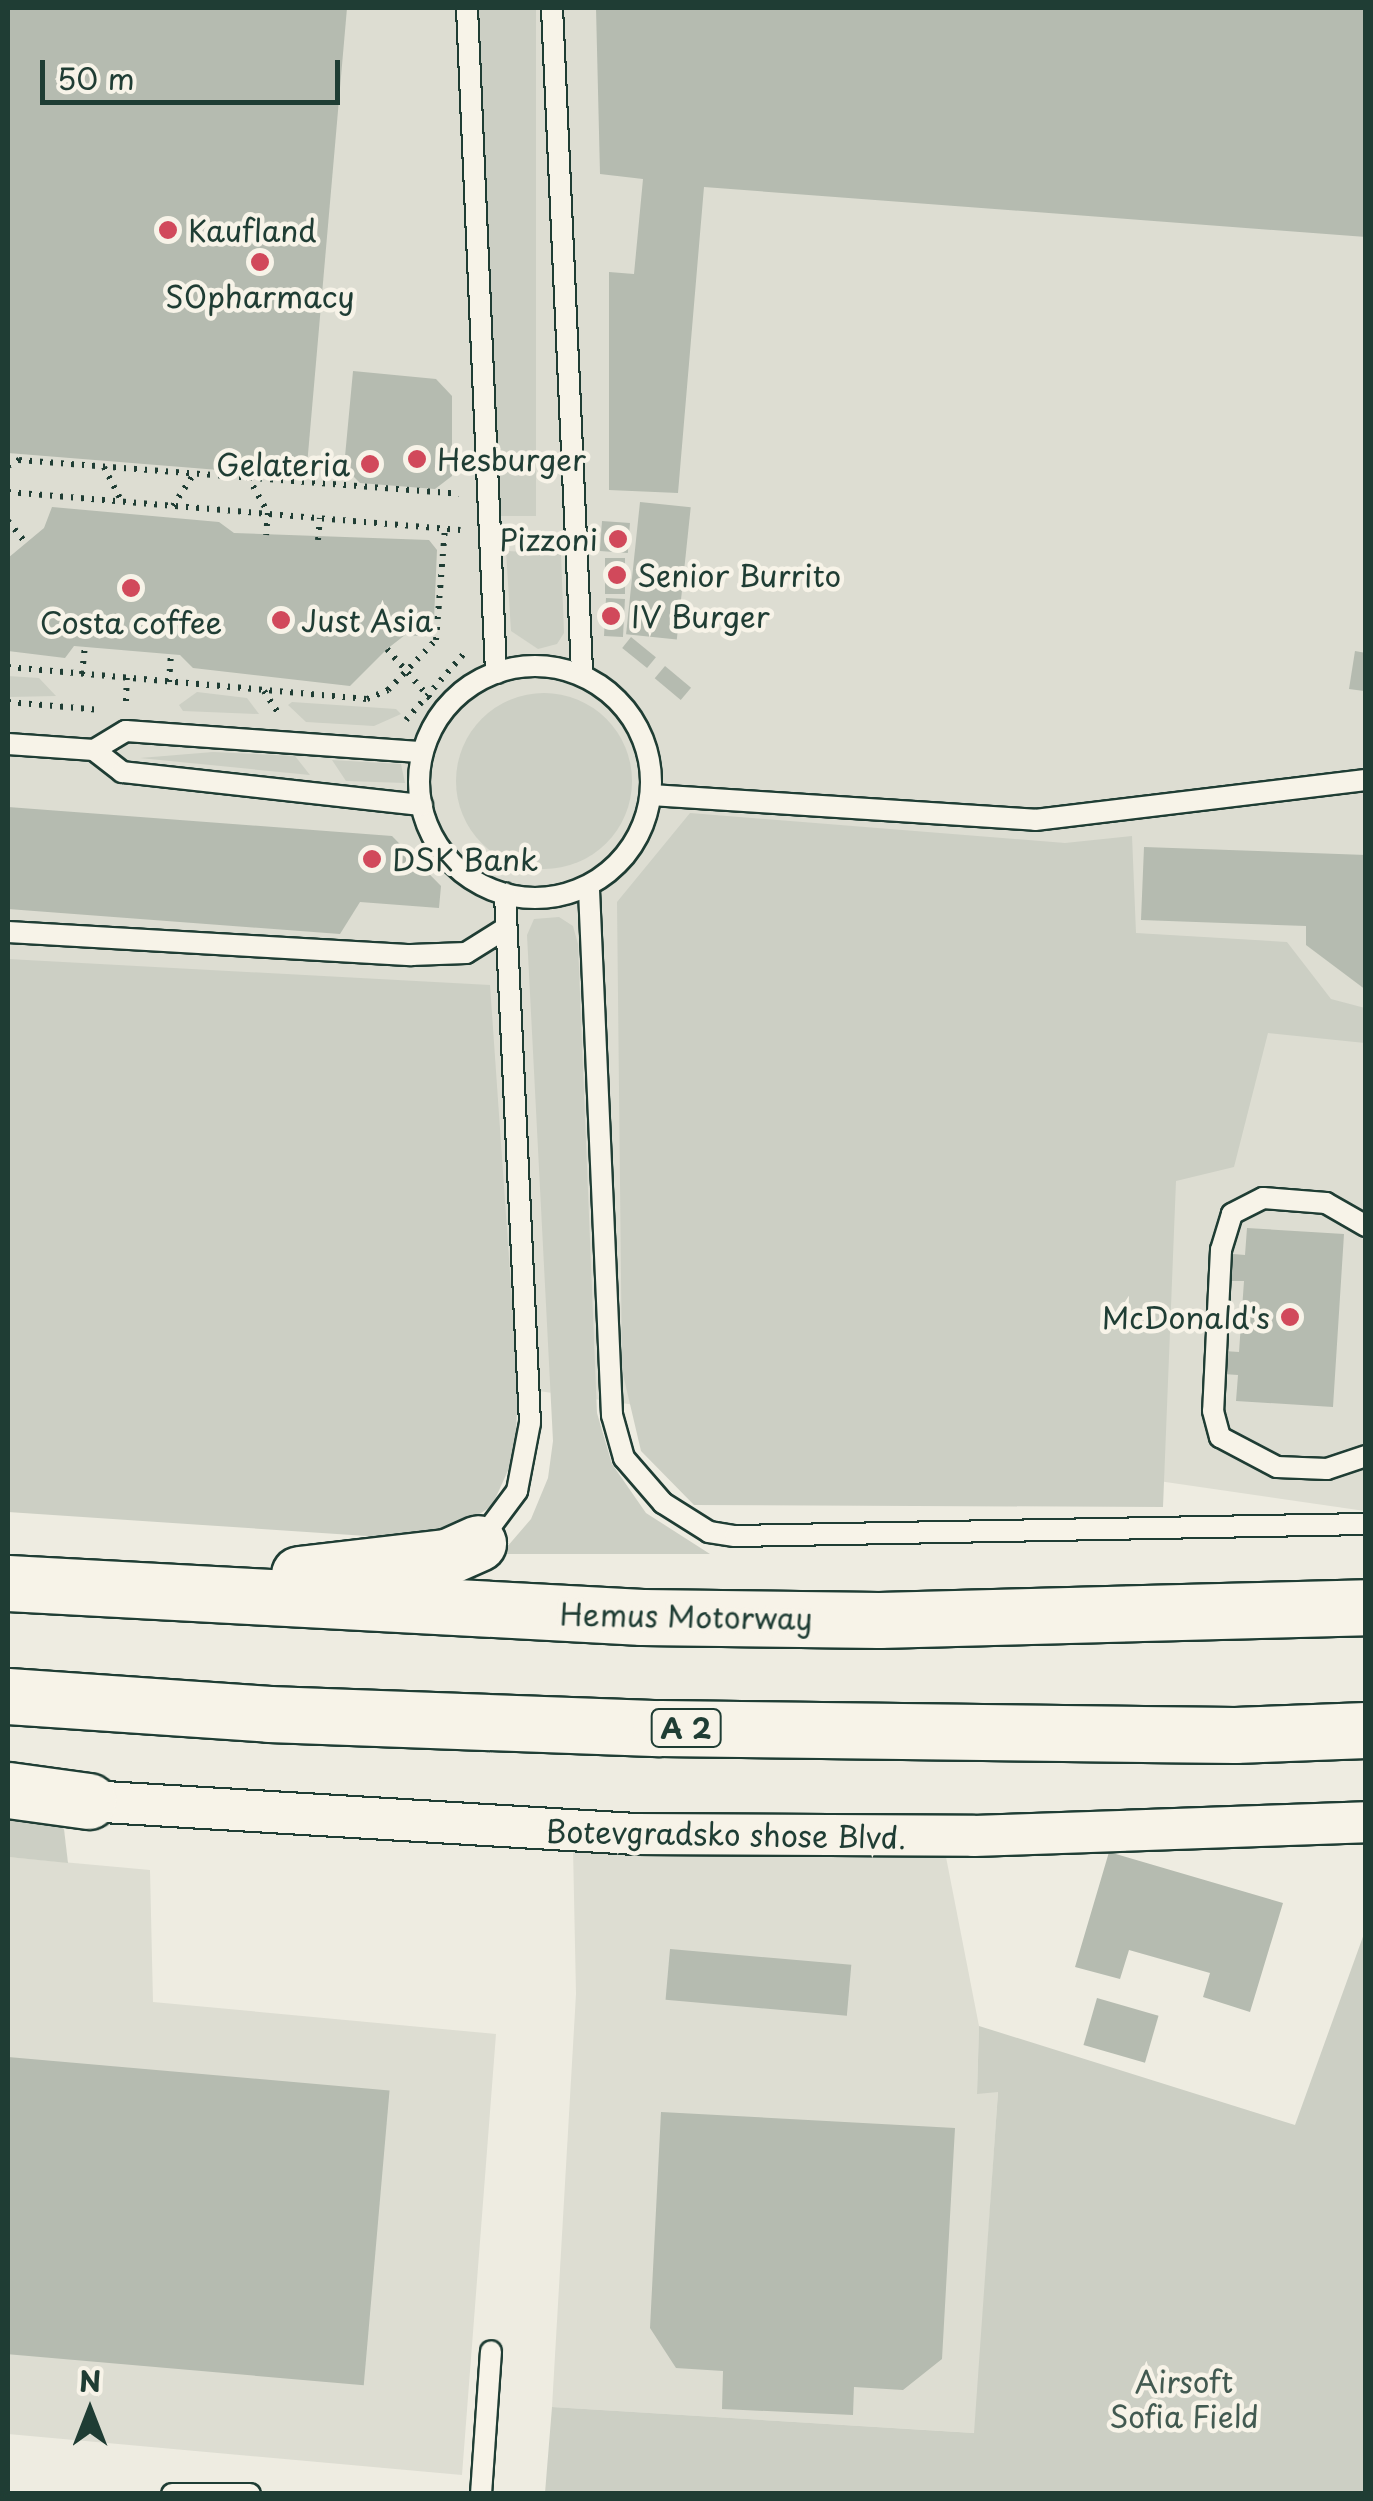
<!DOCTYPE html>
<style>
body{margin:0}
#map{position:relative;width:1373px;height:2501px;overflow:hidden;background:#eeece1;font-family:"Playpen Sans",sans-serif}
div>[style]{position:absolute}
.built>*{inset:0;background:#ddddd2}
.green>*{inset:0;background:#cccfc4;transform-origin:0 0}
.round{border-radius:50%}
.building>*{inset:0;background:#b5bbb0;transform-origin:0 0}
.path>*{height:6px;margin-top:-3px;transform-origin:0;background:repeating-linear-gradient(90deg,#1f3d34 0 2.5px,transparent 0 10.5px)}
.roads{filter:drop-shadow(2px 0 #1f3d34) drop-shadow(-2px 0 #1f3d34) drop-shadow(0 2px #1f3d34) drop-shadow(0 -2px #1f3d34)}
.lane>*{height:20px;margin:-10px;padding:0 10px;transform-origin:10px;border-radius:10px;background:#f7f3e8}
.lane>.ring{margin:-10px;padding:0;box-sizing:content-box;background:none;border:20px solid #f7f3e8;border-radius:50%}
.street>*{height:40px;margin:-20px;padding:0 20px;transform-origin:20px;border-radius:20px;background:#f7f3e8}
.highway>*{height:55px;margin:-27.5px;padding:0 27.5px;transform-origin:27.5px;border-radius:27.5px;background:#f7f3e8}
.dots>*{width:28px;height:28px;translate:-50% -50%;box-sizing:border-box;border:5px solid #f7f3e8;border-radius:50%}
span{translate:-50% -50%;white-space:nowrap;text-align:center;line-height:1.15;-webkit-text-stroke:9px #f7f3e8;paint-order:stroke}
.shield-label span{padding:2px 8px;background:#f7f3e8;border:2px solid;border-radius:8px;-webkit-text-stroke-width:0}
.shield-label{font-size:28px;color:#1f3d34;font-weight:700}
.poi-label{font-size:30px;color:#1f3d34}
.left{translate:0 -50%;text-align:left}
.right{translate:-100% -50%;text-align:right}
.street-label{font-size:30px;color:#1f3d34}
.park-label{font-size:30px;color:#425a51}
.frame{position:absolute;inset:0;border:10px solid #1f3d34;pointer-events:none}
.north{position:absolute;left:40px;top:2361px;width:100px;height:100px;-webkit-text-stroke:8px #f7f3e8;paint-order:stroke;rotate:0deg;font-size:28px;font-weight:700;line-height:40px;text-align:center;color:#1f3d34}
.north::after{content:'';display:block;margin:auto;width:35px;height:45px;background:#1f3d34;clip-path:polygon(50% 0,100% 100%,50% 72%,0 100%)}
.scale{position:absolute;left:40px;top:60px;width:300px;height:45px;box-sizing:border-box;border:5px solid #1f3d34;border-top:0;padding-left:12px;font-size:30px;line-height:35px;white-space:nowrap;color:#1f3d34;-webkit-text-stroke:8px #f7f3e8;paint-order:stroke}
</style>
<div id="map">
<div class="built">
<div style="clip-path:polygon(8px 8px,1365px 8px,1365px 1511px,518px 1388px,8px 1359px)"></div>
<div style="clip-path:polygon(573px 1848px,946px 1857px,979px 2026px,977px 2093px,998px 2091px,975px 2433px,552px 2407px,576px 1994px)"></div>
<div style="clip-path:polygon(8px 1857px,150px 1870px,153px 2002px,496px 2034px,462px 2475px,8px 2434px)"></div>
</div>
<div class="green">
<div style="left:478px;top:8px;width:58px;height:508px"></div>
<div style="clip-path:polygon(506px 551px,561px 554px,564px 633px,557px 644px,538px 649px,511px 631px)"></div>
<div style="clip-path:polygon(8px 676px,39px 678px,56px 696px,8px 697px)"></div>
<div style="clip-path:polygon(197px 692px,247px 698px,259px 714px,183px 711px,179px 705px)"></div>
<div class="round" style="left:456px;top:693px;width:176px;height:176px"></div>
<div style="clip-path:polygon(292px 702px,396px 709px,401px 714px,374px 726px,306px 722px,288px 705px)"></div>
<div style="clip-path:polygon(213px 752px,295px 756px,310px 775px,140px 758px)"></div>
<div style="clip-path:polygon(332px 760px,401px 764px,405px 783px,346px 781px)"></div>
<div style="clip-path:polygon(690px 813px,1065px 843px,1132px 836px,1136px 933px,1287px 942px,1331px 999px,1365px 1008px,1365px 1043px,1268px 1033px,1234px 1167px,1176px 1181px,1163px 1507px,694px 1505px,641px 1451px,622px 1370px,617px 902px)"></div>
<div style="clip-path:polygon(559px 917px,573px 926px,578px 944px,597px 1413px,612px 1464px,646px 1513px,710px 1554px,501px 1554px,531px 1519px,548px 1478px,553px 1441px,527px 935px,534px 919px)"></div>
<div style="clip-path:polygon(8px 959px,490px 985px,518px 1388px,515px 1455px,492px 1506px,454px 1530px,397px 1538px,8px 1512px)"></div>
<div style="clip-path:polygon(8px 1802px,36px 1806px,64px 1829px,68px 1863px,8px 1857px)"></div>
<div style="clip-path:polygon(1365px 1931px,1365px 2493px,545px 2493px,552px 2407px,974px 2433px,998px 2092px,977px 2094px,979px 2026px,1295px 2125px)"></div>
</div>
<div class="building">
<div style="clip-path:polygon(8px 8px,347px 8px,306px 477px,8px 453px)"></div>
<div style="clip-path:polygon(596px 8px,1366px 8px,1366px 237px,704px 187px,678px 493px,609px 490px,609px 272px,634px 274px,643px 179px,600px 174px)"></div>
<div style="clip-path:polygon(353px 371px,436px 379px,452px 396px,452px 476px,435px 489px,360px 483px,344px 467px)"></div>
<div style="left:640px;top:502px;width:51px;height:133px;rotate:6deg"></div>
<div style="clip-path:polygon(52px 507px,219px 522px,234px 533px,429px 540px,437px 550px,434px 620px,418px 636px,405px 635px,387px 649px,350px 686px,193px 668px,180px 655px,74px 646px,65px 658px,8px 651px,8px 558px,44px 528px)"></div>
<div style="left:602px;top:521px;width:28px;height:30px;rotate:4deg"></div>
<div style="left:605px;top:558px;width:20px;height:36px"></div>
<div style="left:606px;top:598px;width:19px;height:38px;rotate:3deg"></div>
<div style="left:631px;top:637px;width:32px;height:14px;rotate:39deg"></div>
<div style="clip-path:polygon(1355px 651px,1366px 653px,1364px 691px,1349px 689px)"></div>
<div style="left:665px;top:666px;width:34px;height:16px;rotate:40deg"></div>
<div style="clip-path:polygon(8px 807px,392px 836px,441px 886px,439px 908px,360px 902px,340px 934px,8px 909px)"></div>
<div style="clip-path:polygon(1144px 847px,1366px 855px,1366px 990px,1306px 945px,1306px 926px,1141px 920px)"></div>
<div style="clip-path:polygon(1247px 1228px,1344px 1234px,1333px 1407px,1236px 1401px,1238px 1375px,1223px 1374px,1224px 1351px,1239px 1352px,1244px 1281px,1231px 1281px,1233px 1254px,1245px 1255px)"></div>
<div style="clip-path:polygon(1109px 1852px,1283px 1903px,1250px 2012px,1203px 1997px,1210px 1973px,1129px 1950px,1120px 1979px,1075px 1967px)"></div>
<div style="left:670px;top:1949px;width:182px;height:51px;rotate:5deg"></div>
<div style="left:1097px;top:1998px;width:64px;height:49px;rotate:16deg"></div>
<div style="left:8px;top:2057px;width:383px;height:296px;rotate:5deg"></div>
<div style="clip-path:polygon(661px 2112px,955px 2128px,942px 2359px,903px 2390px,854px 2387px,853px 2415px,722px 2409px,723px 2371px,676px 2368px,650px 2328px)"></div>
</div>
<div class="path">
<div style="left:8px;top:466px;width:13px;rotate:-29deg"></div>
<div style="left:19px;top:460px;width:441px;rotate:4.4deg"></div>
<div style="left:104px;top:467px;width:37px;rotate:63deg"></div>
<div style="left:248px;top:477px;width:41px;rotate:60.9deg"></div>
<div style="left:268px;top:513px;width:22px;rotate:95deg"></div>
<div style="left:8px;top:492px;width:454px;rotate:4.8deg"></div>
<div style="left:173px;top:506px;width:38px;rotate:-57deg"></div>
<div style="left:8px;top:521px;width:28px;rotate:51deg"></div>
<div style="left:517px;top:535px;width:32px;rotate:4deg"></div>
<div style="left:318px;top:540px;width:22px;rotate:-85deg"></div>
<div style="left:387px;top:649px;width:84px;rotate:48.9deg"></div>
<div style="left:8px;top:667px;width:360px;rotate:5.1deg"></div>
<div style="left:367px;top:699px;width:23px;rotate:-23deg"></div>
<div style="left:388px;top:690px;width:69px;rotate:-46.2deg"></div>
<div style="left:436px;top:640px;width:111px;rotate:-85.4deg"></div>
<div style="left:82px;top:674px;width:27px;rotate:-84deg"></div>
<div style="left:169px;top:682px;width:28px;rotate:-86deg"></div>
<div style="left:264px;top:691px;width:27px;rotate:57deg"></div>
<div style="left:126px;top:701px;width:23px;rotate:-88deg"></div>
<div style="left:8px;top:702px;width:93px;rotate:4.9deg"></div>
<div style="left:406px;top:720px;width:93px;rotate:-48.9deg"></div>
</div>
<div class="roads">
<div class="lane">
<div style="left:467px;top:8px;width:666px;rotate:87.5deg"></div>
<div style="left:552px;top:8px;width:663px;rotate:87.41deg"></div>
<div class="ring" style="left:419px;top:666px;width:212px;height:212px"></div>
<div style="left:8px;top:744px;width:86px;rotate:4deg"></div>
<div style="left:94px;top:750px;width:36px;rotate:38deg"></div>
<div style="left:122px;top:772px;width:302px;rotate:6.3deg"></div>
<div style="left:94px;top:750px;width:37px;rotate:-31deg"></div>
<div style="left:126px;top:731px;width:297px;rotate:4.1deg"></div>
<div style="left:651px;top:795px;width:385px;rotate:3.7deg"></div>
<div style="left:1035px;top:820px;width:333px;rotate:-6.9deg"></div>
<div style="left:589px;top:890px;width:526px;rotate:87.49deg"></div>
<div style="left:612px;top:1415px;width:45px;rotate:74.4deg"></div>
<div style="left:624px;top:1458px;width:60px;rotate:49.1deg"></div>
<div style="left:663px;top:1503px;width:54px;rotate:32.2deg"></div>
<div style="left:709px;top:1532px;width:26px;rotate:9deg"></div>
<div style="left:735px;top:1536px;width:631px;rotate:-1.09deg"></div>
<div style="left:8px;top:932px;width:404px;rotate:3.3deg"></div>
<div style="left:411px;top:955px;width:55px;rotate:-2.1deg"></div>
<div style="left:466px;top:953px;width:47px;rotate:-32deg"></div>
<div style="left:1366px;top:1226px;width:46px;rotate:-150.1deg"></div>
<div style="left:1326px;top:1203px;width:63px;rotate:-175.5deg"></div>
<div style="left:1263px;top:1198px;width:35px;rotate:153deg"></div>
<div style="left:1232px;top:1214px;width:38px;rotate:107deg"></div>
<div style="left:1221px;top:1250px;width:161px;rotate:92.8deg"></div>
<div style="left:1213px;top:1411px;width:27px;rotate:75deg"></div>
<div style="left:1220px;top:1437px;width:64px;rotate:27.8deg"></div>
<div style="left:1277px;top:1467px;width:50px;rotate:2.3deg"></div>
<div style="left:1327px;top:1469px;width:41px;rotate:-18.4deg"></div>
<div style="left:479px;top:1542px;width:64px;rotate:-53.3deg"></div>
<div style="left:517px;top:1491px;width:69px;rotate:-79.2deg"></div>
<div style="left:530px;top:1423px;width:530px;rotate:-92.71deg"></div>
<div style="left:172px;top:2494px;width:78px"></div>
<div style="left:481px;top:2494px;width:143px;rotate:-86deg"></div>
</div>
<div class="street">
<div style="left:88px;top:1801px;width:549px;rotate:3.45deg"></div>
<div style="left:636px;top:1834px;width:338px;rotate:0.3deg"></div>
<div style="left:974px;top:1836px;width:392px;rotate:-2deg"></div>
</div>
<div class="highway">
<div style="left:299px;top:1574px;width:149px;rotate:-6.6deg"></div>
<div style="left:447px;top:1557px;width:34px;rotate:-24deg"></div>
<div style="left:8px;top:1583px;width:635px;rotate:3.07deg"></div>
<div style="left:642px;top:1617px;width:237px;rotate:0.7deg"></div>
<div style="left:879px;top:1620px;width:487px;rotate:-1.5deg"></div>
<div style="left:8px;top:1696px;width:262px;rotate:3.9deg"></div>
<div style="left:269px;top:1714px;width:391px;rotate:2.1deg"></div>
<div style="left:660px;top:1728px;width:575px;rotate:0.7deg"></div>
<div style="left:1235px;top:1735px;width:131px;rotate:-2.2deg"></div>
<div style="left:8px;top:1790px;width:81px;rotate:7.8deg"></div>
</div>
</div>
<div class="dots">
<div style="left:168px;top:230px;background:#d1495b"></div>
<div style="left:260px;top:262px;background:#d1495b"></div>
<div style="left:417px;top:459px;background:#d1495b"></div>
<div style="left:370px;top:464px;background:#d1495b"></div>
<div style="left:618px;top:539px;background:#d1495b"></div>
<div style="left:617px;top:575px;background:#d1495b"></div>
<div style="left:131px;top:588px;background:#d1495b"></div>
<div style="left:611px;top:616px;background:#d1495b"></div>
<div style="left:281px;top:620px;background:#d1495b"></div>
<div style="left:372px;top:859px;background:#d1495b"></div>
<div style="left:1290px;top:1317px;background:#d1495b"></div>
</div>
<div class="shield-label">
<span style="left:686px;top:1728px">A 2</span>
</div>
<div class="poi-label">
<span class="left" style="left:188px;top:230px">Kaufland</span>
<span style="left:260px;top:296px">SOpharmacy</span>
<span class="left" style="left:437px;top:459px">Hesburger</span>
<span class="right" style="left:350px;top:464px">Gelateria</span>
<span class="right" style="left:598px;top:539px">Pizzoni</span>
<span class="left" style="left:637px;top:575px">Senior Burrito</span>
<span class="left" style="left:631px;top:616px">IV Burger</span>
<span class="left" style="left:301px;top:620px">Just Asia</span>
<span style="left:131px;top:622px">Costa coffee</span>
<span class="left" style="left:392px;top:859px">DSK Bank</span>
<span class="right" style="left:1270px;top:1317px">McDonald's</span>
</div>
<div class="street-label">
<span style="left:686px;top:1616px;rotate:1deg">Hemus Motorway</span>
<span style="left:726px;top:1834px;rotate:1deg">Botevgradsko shose Blvd.</span>
</div>
<div class="park-label">
<span style="left:1184px;top:2398px">Airsoft<br>Sofia Field</span>
</div>
<div class="frame"></div>
<div class="north">N</div>
<div class="scale">50 m</div>
</div>
